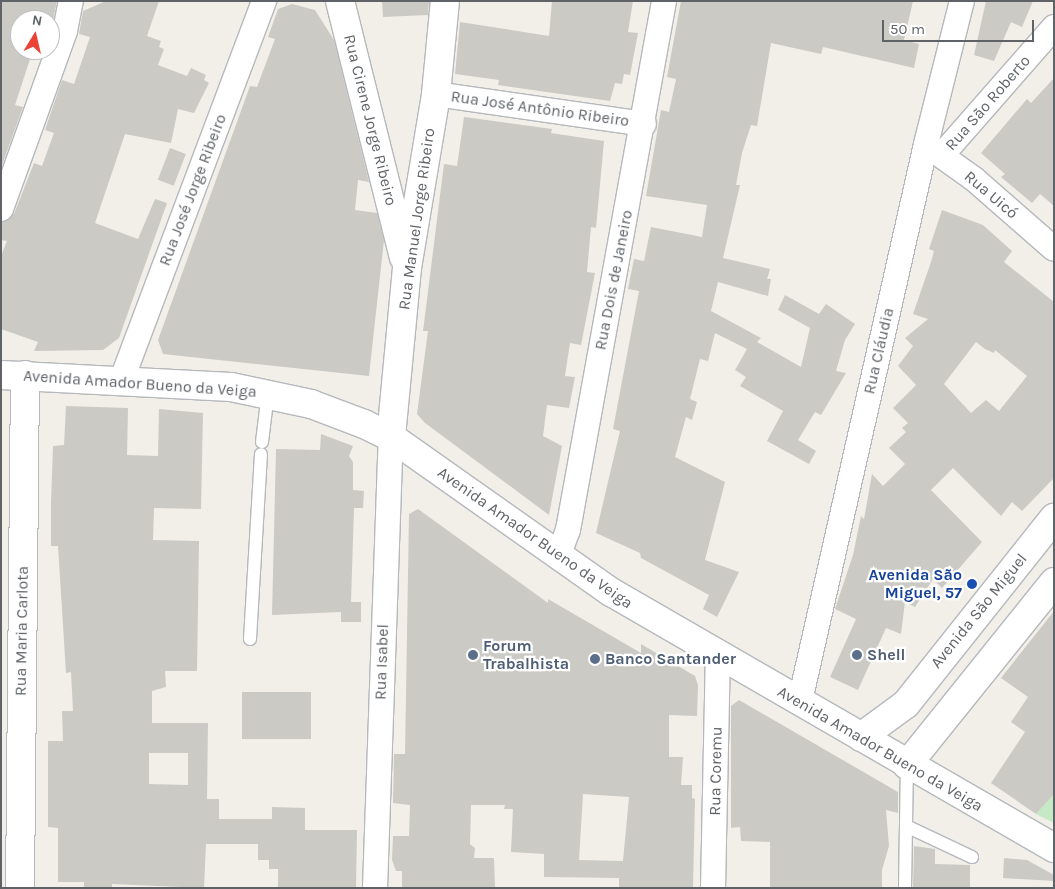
<!DOCTYPE html>
<meta charset="utf-8">
<style>
body{margin:0}
#map{position:relative;width:1055px;height:889px;overflow:hidden;background:#f1efe8;font-family:Karla,sans-serif}
div>[style]{position:absolute}
.green>*{inset:0;background:#c5e8c5}
.building>*{inset:0;background:#cccac5;transform-origin:0 0}
.roads{filter:drop-shadow(1px 0 #b5b8bc) drop-shadow(-1px 0 #b5b8bc) drop-shadow(0 1px #b5b8bc) drop-shadow(0 -1px #b5b8bc)}
.lane>*{height:12px;margin:-6px;padding:0 6px;transform-origin:6px;border-radius:6px;background:#fff}
.street>*{height:24px;margin:-12px;padding:0 12px;transform-origin:12px;border-radius:12px;background:#fff}
.secondary>*{height:28px;margin:-14px;padding:0 14px;transform-origin:14px;border-radius:14px;background:#fff}
.dots>*{width:14px;height:14px;translate:-50% -50%;box-sizing:border-box;border:2px solid #fff;border-radius:50%}
span{translate:-50% -50%;white-space:nowrap;text-align:center;line-height:1.15;-webkit-text-stroke:4.5px #fff;paint-order:stroke}
.street-label{font-size:16px;color:#5f6368}
.transit-label{font-size:16px;color:#164399;font-weight:700}
.right{translate:-100% -50%;text-align:right}
.service-label{font-size:16px;color:#4e5e75;font-weight:700}
.left{translate:0 -50%;text-align:left}
.frame{position:absolute;inset:0;border:2px solid #5f6368;pointer-events:none}
.north{position:absolute;left:10px;top:10px;width:50px;height:50px;box-sizing:border-box;background:#fff;border:1px solid #bfc1c3;border-radius:50%;rotate:9deg;font-size:14px;font-weight:700;line-height:20px;text-align:center;color:#5f6368}
.north::after{content:'';display:block;margin:auto;width:18px;height:22px;background:#ea4335;clip-path:polygon(50% 0,100% 100%,50% 72%,0 100%)}
.scale{position:absolute;left:882px;top:20px;width:152px;height:22px;box-sizing:border-box;border:2px solid #5f6368;border-top:0;padding-left:6px;font-size:15px;line-height:18px;white-space:nowrap;color:#5f6368;-webkit-text-stroke:4px #fff;paint-order:stroke}
</style>
<div id="map">
<div class="green">
<div style="clip-path:polygon(1054px 794px,1054px 823px,1036px 814px)"></div>
</div>
<div class="building">
<div style="clip-path:polygon(1px 1px,57px 1px,53px 20px,20px 20px,20px 50px,33px 50px,15px 105px,23px 107px,1px 168px)"></div>
<div style="clip-path:polygon(106px 1px,159px 1px,147px 36px,161px 41px,159px 47px,164px 49px,158px 65px,187px 76px,191px 68px,206px 75px,204px 80px,209px 83px,194px 113px,178px 109px,171px 143px,125px 134px,95px 223px,138px 239px,155px 199px,167px 203px,119px 338px,103px 350px,34px 351px,38px 342px,1px 329px,1px 256px,7px 241px,1px 240px,1px 222px,14px 214px,34px 163px,42px 166px,54px 133px,45px 130px,62px 80px,74px 84px,90px 37px,79px 34px,83px 11px)"></div>
<div style="clip-path:polygon(382px 1px,429px 1px,428px 15px,383px 17px)"></div>
<div style="clip-path:polygon(552px 1px,633px 1px,628px 32px,638px 33px,630px 75px,624px 74px,622px 84px,615px 83px,610px 101px,498px 85px,499px 80px,455px 74px,460px 22px,549px 36px)"></div>
<div style="clip-path:polygon(681px 1px,913px 1px,904px 40px,919px 44px,914px 68px,823px 47px,821px 54px,771px 43px,757px 126px,751px 125px,742px 153px,736px 185px,740px 185px,723px 258px,770px 269px,767px 279px,771px 279px,768px 296px,718px 282px,711px 311px,761px 338px,757px 342px,801px 367px,810px 328px,778px 310px,785px 295px,819px 314px,826px 304px,855px 324px,845px 340px,836px 371px,846px 373px,821px 415px,815px 412px,798px 440px,816px 451px,809px 464px,767px 441px,783px 411px,740px 386px,746px 377px,735px 370px,747px 349px,715px 333px,708px 361px,700px 359px,690px 399px,697px 402px,692px 420px,686px 417px,675px 457px,725px 482px,705px 560px,739px 572px,717px 617px,703px 609px,709px 595px,641px 558px,640px 553px,596px 533px,620px 431px,613px 429px,639px 291px,628px 289px,634px 259px,644px 261px,651px 227px,702px 237px,707px 205px,646px 196px,661px 110px,669px 112px,676px 79px,667px 77px)"></div>
<div style="clip-path:polygon(986px 1px,1033px 1px,1022px 27px,1011px 22px,994px 61px,974px 55px)"></div>
<div style="clip-path:polygon(292px 4px,315px 10px,334px 40px,369px 182px,358px 180px,355px 210px,377px 213px,384px 240px,369px 376px,163px 354px,158px 340px,250px 86px,257px 87px,275px 39px,268px 37px,278px 9px)"></div>
<div style="clip-path:polygon(1054px 78px,1054px 206px,1040px 194px,1032px 203px,1001px 177px,1005px 174px,981px 153px,1027px 99px,1031px 103px)"></div>
<div style="clip-path:polygon(464px 117px,552px 129px,551px 133px,604px 141px,596px 228px,591px 227px,587px 272px,595px 273px,581px 345px,570px 343px,565px 376px,575px 377px,569px 408px,547px 405px,543px 436px,562px 446px,549px 515px,425px 423px,417px 414px,428px 331px,423px 331px,444px 164px,457px 166px)"></div>
<div style="left:170px;top:148px;width:17px;height:34px;rotate:21deg"></div>
<div style="clip-path:polygon(evenodd,942px 210px,983px 225px,1012px 251px,1004px 262px,1054px 302px,1054px 478px,1022px 511px,1012px 502px,1001px 516px,953px 468px,931px 490px,982px 542px,942px 588px,933px 579px,915px 607px,905px 602px,901px 634px,886px 628px,858px 690px,830px 677px,856px 619px,835px 609px,853px 555px,861px 516px,864px 519px,872px 474px,883px 486px,905px 464px,889px 448px,906px 432px,902px 428px,908px 423px,893px 408px,916px 385px,898px 366px,913px 346px,905px 338px,928px 319px,913px 314px,931px 262px,934px 251px,929px 249px,942px 210px,976px 342px,985px 349px,994px 353px,995px 350px,1027px 376px,999px 411px,986px 400px,971px 413px,944px 384px,976px 342px)"></div>
<div style="clip-path:polygon(evenodd,66px 406px,128px 408px,127px 455px,158px 456px,159px 409px,203px 413px,201px 509px,154px 508px,153px 540px,199px 541px,197px 671px,165px 671px,166px 687px,152px 691px,152px 723px,208px 723px,207px 799px,219px 799px,219px 819px,272px 819px,272px 807px,305px 808px,305px 830px,357px 830px,356px 888px,278px 888px,278px 869px,269px 869px,269px 860px,258px 860px,258px 844px,206px 844px,204px 888px,112px 884px,112px 888px,84px 888px,84px 882px,58px 882px,58px 828px,48px 827px,48px 741px,63px 741px,62px 711px,73px 711px,71px 672px,66px 673px,58px 546px,51px 546px,51px 503px,53px 446px,64px 445px,66px 406px,149px 753px,188px 753px,188px 785px,149px 784px,149px 753px)"></div>
<div style="clip-path:polygon(321px 434px,353px 446px,349px 456px,353px 462px,353px 490px,364px 491px,363px 508px,354px 508px,351px 602px,361px 602px,361px 622px,341px 622px,341px 612px,272px 615px,276px 449px,320px 450px)"></div>
<div style="clip-path:polygon(evenodd,418px 509px,548px 603px,548px 599px,641px 653px,641px 644px,695px 676px,698px 685px,697px 716px,669px 715px,669px 757px,683px 757px,681px 785px,692px 785px,692px 798px,695px 799px,693px 888px,619px 888px,619px 878px,544px 877px,544px 854px,511px 852px,513px 809px,504px 809px,505px 805px,471px 805px,470px 844px,475px 848px,474px 858px,494px 858px,495px 888px,402px 888px,402px 871px,396px 871px,392px 860px,393px 836px,409px 836px,410px 805px,393px 803px,394px 754px,405px 754px,409px 514px,418px 509px,583px 794px,629px 797px,623px 861px,579px 860px,583px 794px)"></div>
<div style="clip-path:polygon(1054px 611px,1054px 794px,1036px 814px,991px 783px,1025px 732px,1011px 722px,1028px 697px,1001px 678px)"></div>
<div style="left:242px;top:692px;width:69px;height:47px"></div>
<div style="clip-path:polygon(739px 700px,898px 792px,898px 813px,886px 810px,889px 846px,882px 870px,882px 888px,770px 888px,770px 842px,741px 841px,740px 827px,731px 828px,731px 706px)"></div>
<div style="clip-path:polygon(914px 846px,935px 849px,935px 864px,970px 865px,970px 888px,913px 888px)"></div>
<div style="clip-path:polygon(1004px 858px,1027px 860px,1054px 875px,1054px 881px,1003px 878px)"></div>
</div>
<div class="roads">
<div class="lane">
<div style="left:262px;top:442px;width:49px;rotate:-83deg"></div>
<div style="left:250px;top:639px;width:185px;rotate:-86.6deg"></div>
<div style="left:906px;top:826px;width:73px;rotate:25.2deg"></div>
<div style="left:905px;top:888px;width:123px;rotate:-89.1deg"></div>
</div>
<div class="street">
<div style="left:436px;top:94px;width:210px;rotate:8.2deg"></div>
<div style="left:929px;top:147px;width:55px;rotate:35.4deg"></div>
<div style="left:974px;top:179px;width:106px;rotate:41.2deg"></div>
<div style="left:942px;top:155px;width:170px;rotate:-48.8deg"></div>
<div style="left:1px;top:209px;width:189px;rotate:-70.2deg"></div>
<div style="left:65px;top:31px;width:31px;rotate:-79deg"></div>
<div style="left:122px;top:379px;width:404px;rotate:-69.4deg"></div>
<div style="left:558px;top:557px;width:29px;rotate:-70deg"></div>
<div style="left:568px;top:530px;width:538px;rotate:-79.71deg"></div>
<div style="left:800px;top:701px;width:571px;rotate:-77.25deg"></div>
<div style="left:926px;top:144px;width:147px;rotate:-75.9deg"></div>
<div style="left:375px;top:888px;width:451px;rotate:-88deg"></div>
<div style="left:713px;top:888px;width:234px;rotate:-88.8deg"></div>
</div>
<div class="secondary">
<div style="left:340px;top:1px;width:264px;rotate:76deg"></div>
<div style="left:1px;top:375px;width:230px;rotate:3deg"></div>
<div style="left:231px;top:387px;width:82px;rotate:12deg"></div>
<div style="left:311px;top:404px;width:57px;rotate:20.7deg"></div>
<div style="left:364px;top:424px;width:30px;rotate:26deg"></div>
<div style="left:391px;top:437px;width:269px;rotate:35.2deg"></div>
<div style="left:611px;top:592px;width:512px;rotate:30.02deg"></div>
<div style="left:391px;top:437px;width:170px;rotate:-84.6deg"></div>
<div style="left:407px;top:268px;width:176px;rotate:-80.5deg"></div>
<div style="left:436px;top:94px;width:93px;rotate:-84.5deg"></div>
<div style="left:861px;top:737px;width:56px;rotate:-36.3deg"></div>
<div style="left:906px;top:704px;width:238px;rotate:-51.5deg"></div>
<div style="left:907px;top:765px;width:235px;rotate:-51.2deg"></div>
<div style="left:20px;top:888px;width:513px;rotate:-89.44deg"></div>
</div>
</div>
<div class="dots">
<div style="left:972px;top:584px;background:#1a4fb4"></div>
<div style="left:473px;top:655px;background:#5c6f8a"></div>
<div style="left:857px;top:655px;background:#5c6f8a"></div>
<div style="left:595px;top:659px;background:#5c6f8a"></div>
</div>
<div class="street-label">
<span style="left:988px;top:103px;rotate:-49deg">Rua São Roberto</span>
<span style="left:540px;top:109px;rotate:8deg">Rua José Antônio Ribeiro</span>
<span style="left:370px;top:120px;rotate:76deg">Rua Cirene Jorge Ribeiro</span>
<span style="left:193px;top:190px;rotate:-69deg">Rua José Jorge Ribeiro</span>
<span style="left:991px;top:195px;rotate:40deg">Rua Uicó</span>
<span style="left:417px;top:219px;rotate:-82deg">Rua Manuel Jorge Ribeiro</span>
<span style="left:614px;top:280px;rotate:-79deg">Rua Dois de Janeiro</span>
<span style="left:879px;top:351px;rotate:-77deg">Rua Cláudia</span>
<span style="left:140px;top:384px;rotate:4deg">Avenida Amador Bueno da Veiga</span>
<span style="left:535px;top:538px;rotate:35deg">Avenida Amador Bueno da Veiga</span>
<span style="left:979px;top:611px;rotate:-51deg">Avenida São Miguel</span>
<span style="left:22px;top:631px;rotate:-89deg">Rua Maria Carlota</span>
<span style="left:382px;top:662px;rotate:-88deg">Rua Isabel</span>
<span style="left:880px;top:749px;rotate:30deg">Avenida Amador Bueno da Veiga</span>
<span style="left:716px;top:771px;rotate:-89deg">Rua Coremu</span>
</div>
<div class="transit-label">
<span class="right" style="left:962px;top:584px">Avenida São<br>Miguel, 57</span>
</div>
<div class="service-label">
<span class="left" style="left:483px;top:655px">Forum<br>Trabalhista</span>
<span class="left" style="left:867px;top:655px">Shell</span>
<span class="left" style="left:605px;top:659px">Banco Santander</span>
</div>
<div class="frame"></div>
<div class="north">N</div>
<div class="scale">50 m</div>
</div>
